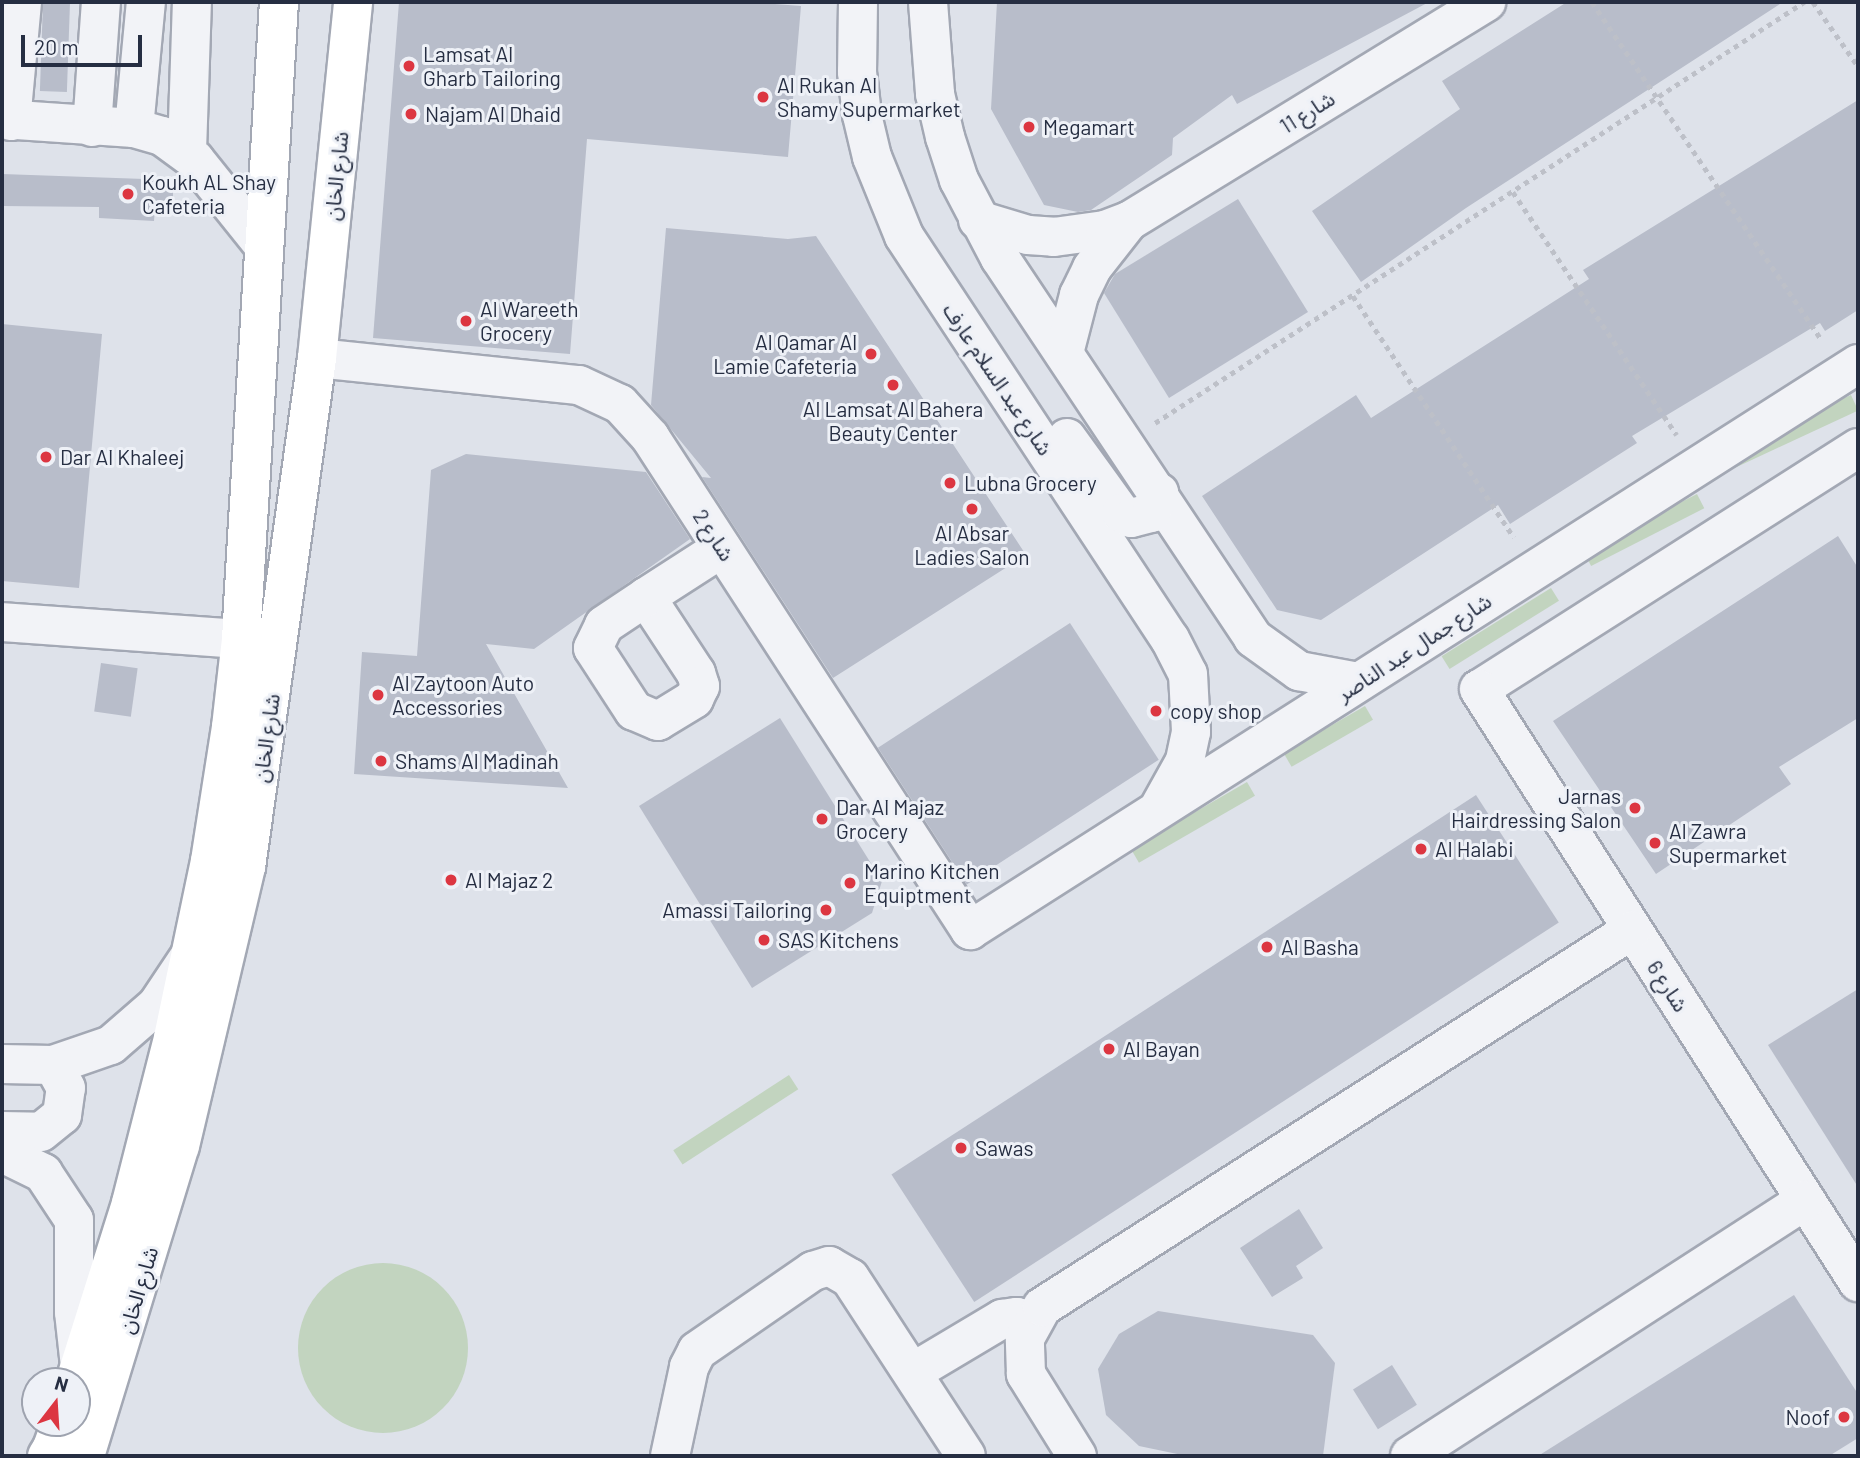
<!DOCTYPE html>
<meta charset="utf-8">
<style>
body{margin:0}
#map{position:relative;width:1860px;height:1458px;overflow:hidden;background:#dee2ea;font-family:Barlow,"Noto Sans Arabic",sans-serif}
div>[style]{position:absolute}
.green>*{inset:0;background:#c2d4bf;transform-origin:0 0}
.round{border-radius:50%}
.building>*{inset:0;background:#b8bdca;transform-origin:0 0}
.path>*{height:4.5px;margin-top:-2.25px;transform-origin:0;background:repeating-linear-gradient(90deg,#bdc0c8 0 5px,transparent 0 10px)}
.roads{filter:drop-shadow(2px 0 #a3a8b4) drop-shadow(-2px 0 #a3a8b4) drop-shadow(0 2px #a3a8b4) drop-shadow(0 -2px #a3a8b4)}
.minor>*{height:38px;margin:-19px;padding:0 19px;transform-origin:19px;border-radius:19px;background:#f2f3f7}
.major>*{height:38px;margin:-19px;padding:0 19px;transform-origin:19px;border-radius:19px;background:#fff}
.highway>*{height:38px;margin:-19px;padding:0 19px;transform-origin:19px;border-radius:19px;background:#fff}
.dots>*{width:19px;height:19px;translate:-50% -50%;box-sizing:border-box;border:4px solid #eef1f7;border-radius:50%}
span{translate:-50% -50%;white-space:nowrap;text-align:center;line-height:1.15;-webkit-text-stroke:6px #eef1f7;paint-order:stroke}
.poi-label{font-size:21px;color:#262e42}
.left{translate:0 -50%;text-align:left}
.right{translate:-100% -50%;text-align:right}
.street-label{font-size:21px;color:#262e42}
.frame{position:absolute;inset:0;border:4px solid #262e42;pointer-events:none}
.north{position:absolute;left:21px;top:1367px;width:70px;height:70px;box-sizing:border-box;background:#eef1f7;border:2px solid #9ea3af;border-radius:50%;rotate:17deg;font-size:19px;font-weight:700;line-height:28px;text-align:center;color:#262e42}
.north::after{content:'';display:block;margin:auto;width:24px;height:32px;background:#dc3641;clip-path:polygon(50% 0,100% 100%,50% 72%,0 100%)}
.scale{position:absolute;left:21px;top:35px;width:121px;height:32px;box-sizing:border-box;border:4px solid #262e42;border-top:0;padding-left:9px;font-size:21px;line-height:24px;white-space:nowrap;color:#262e42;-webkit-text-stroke:5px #eef1f7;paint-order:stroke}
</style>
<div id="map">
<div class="green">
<div style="left:1851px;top:395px;width:17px;height:137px;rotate:65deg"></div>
<div style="left:1697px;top:494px;width:16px;height:127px;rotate:63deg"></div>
<div style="left:1551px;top:588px;width:15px;height:129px;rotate:58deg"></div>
<div style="left:1365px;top:706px;width:16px;height:94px;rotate:60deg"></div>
<div style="left:1247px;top:782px;width:16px;height:134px;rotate:60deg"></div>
<div style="left:789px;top:1075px;width:17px;height:138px;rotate:57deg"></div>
<div class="round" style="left:298px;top:1263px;width:170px;height:170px"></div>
</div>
<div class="building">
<div style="left:43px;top:2px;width:27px;height:89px;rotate:2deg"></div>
<div style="clip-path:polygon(399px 2px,750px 2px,801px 6px,788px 157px,587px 139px,570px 354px,373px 338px)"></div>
<div style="clip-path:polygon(997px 2px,1429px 2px,1237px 104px,1232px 95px,1173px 138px,1172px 155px,1091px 210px,1078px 212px,1044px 205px,991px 109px)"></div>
<div style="clip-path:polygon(1567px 2px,1783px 2px,1466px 208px,1361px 282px,1312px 211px,1460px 109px,1442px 81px)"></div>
<div style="clip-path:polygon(1858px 100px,1858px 310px,1825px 331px,1820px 323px,1632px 436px,1637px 443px,1510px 524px,1498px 505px,1321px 620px,1277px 610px,1202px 496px,1356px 395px,1371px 418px,1589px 279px,1583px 270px)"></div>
<div style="clip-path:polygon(2px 174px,173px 180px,173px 208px,155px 208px,154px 221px,99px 218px,99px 207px,2px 206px)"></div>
<div style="clip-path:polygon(1238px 199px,1308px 312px,1169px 398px,1104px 293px,1115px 274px)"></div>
<div style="clip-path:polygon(666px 228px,788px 239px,816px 236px,1026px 555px,833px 678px,702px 477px,711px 478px,651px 405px)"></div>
<div style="clip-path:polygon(2px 324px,102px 334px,79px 588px,2px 581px)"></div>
<div style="clip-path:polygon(466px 454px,646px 472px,690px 539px,534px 649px,486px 644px,568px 788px,354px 774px,362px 652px,417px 656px,431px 470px)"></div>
<div style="clip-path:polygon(1838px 536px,1858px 568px,1858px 718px,1779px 767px,1791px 784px,1656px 874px,1553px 721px)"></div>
<div style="left:1070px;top:623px;width:163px;height:229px;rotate:57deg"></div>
<div style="left:101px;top:663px;width:37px;height:49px;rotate:8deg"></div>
<div style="clip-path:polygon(780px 718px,882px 881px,872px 913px,752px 988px,639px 806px)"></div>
<div style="left:1476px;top:795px;width:152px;height:697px;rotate:57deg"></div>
<div style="clip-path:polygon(1858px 989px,1858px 1187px,1768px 1045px)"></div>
<div style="clip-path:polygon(1299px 1209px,1323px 1248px,1296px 1266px,1303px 1278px,1272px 1297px,1240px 1248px)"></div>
<div style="clip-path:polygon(1794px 1295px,1858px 1394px,1858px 1438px,1829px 1456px,1538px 1456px)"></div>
<div style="clip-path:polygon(1158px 1311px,1313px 1335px,1335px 1363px,1323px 1456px,1187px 1456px,1139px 1446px,1106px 1415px,1098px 1369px,1119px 1334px)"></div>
<div style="left:1392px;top:1365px;width:47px;height:46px;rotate:58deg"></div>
</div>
<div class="path">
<div style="left:1592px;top:2px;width:409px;rotate:55.8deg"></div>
<div style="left:1813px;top:2px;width:78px;rotate:54.9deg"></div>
<div style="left:1513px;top:192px;width:293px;rotate:56deg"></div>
<div style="left:1353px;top:296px;width:290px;rotate:56.3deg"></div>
<div style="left:1155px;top:423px;width:774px;rotate:-32.97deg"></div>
</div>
<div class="roads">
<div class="minor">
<div style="left:858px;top:2px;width:70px;rotate:90.8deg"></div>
<div style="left:857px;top:72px;width:43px;rotate:83.4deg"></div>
<div style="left:862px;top:115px;width:43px;rotate:76.6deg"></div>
<div style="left:872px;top:157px;width:85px;rotate:67.9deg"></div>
<div style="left:904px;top:236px;width:483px;rotate:56.6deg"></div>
<div style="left:1170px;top:639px;width:39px;rotate:63deg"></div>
<div style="left:1188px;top:674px;width:58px;rotate:87deg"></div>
<div style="left:1191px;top:732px;width:30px;rotate:102deg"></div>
<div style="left:1185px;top:761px;width:51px;rotate:119.1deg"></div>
<div style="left:928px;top:2px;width:92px;rotate:85.6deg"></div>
<div style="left:935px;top:94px;width:44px;rotate:76.9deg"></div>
<div style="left:945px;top:137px;width:45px;rotate:72deg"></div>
<div style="left:959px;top:180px;width:88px;rotate:62.3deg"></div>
<div style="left:1000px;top:258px;width:457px;rotate:56.3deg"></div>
<div style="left:1253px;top:638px;width:57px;rotate:35.7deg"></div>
<div style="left:1299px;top:671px;width:60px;rotate:10.6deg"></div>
<div style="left:2px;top:119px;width:132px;rotate:3.9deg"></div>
<div style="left:134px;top:128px;width:29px;rotate:16deg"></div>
<div style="left:162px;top:136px;width:41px;rotate:36deg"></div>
<div style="left:195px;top:160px;width:109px;rotate:51.3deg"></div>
<div style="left:11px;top:121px;width:120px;rotate:-84.7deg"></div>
<div style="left:92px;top:127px;width:125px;rotate:-85.9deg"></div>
<div style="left:134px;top:128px;width:127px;rotate:-84.6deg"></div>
<div style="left:187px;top:151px;width:149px;rotate:-88.1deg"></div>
<div style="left:978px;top:220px;width:52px;rotate:16.7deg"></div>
<div style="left:1028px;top:235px;width:26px;rotate:4deg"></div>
<div style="left:1054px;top:237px;width:51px;rotate:-7.8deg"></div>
<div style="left:1105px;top:230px;width:26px;rotate:-21deg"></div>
<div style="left:1129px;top:221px;width:419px;rotate:-31.5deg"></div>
<div style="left:1064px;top:353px;width:60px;rotate:-75.5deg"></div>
<div style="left:1079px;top:295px;width:30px;rotate:-64deg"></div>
<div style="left:1092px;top:268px;width:60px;rotate:-51.8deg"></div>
<div style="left:317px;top:358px;width:263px;rotate:5.9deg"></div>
<div style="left:579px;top:385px;width:45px;rotate:24.9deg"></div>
<div style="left:620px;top:404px;width:45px;rotate:47.7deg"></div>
<div style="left:650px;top:437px;width:588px;rotate:57.01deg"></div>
<div style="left:970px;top:930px;width:1053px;rotate:-32.51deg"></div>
<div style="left:1067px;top:438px;width:92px;rotate:54.2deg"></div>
<div style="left:1121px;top:513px;width:11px;rotate:27deg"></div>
<div style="left:1131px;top:518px;width:21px;rotate:-14deg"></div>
<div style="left:1151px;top:513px;width:22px;rotate:-68deg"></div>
<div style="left:1858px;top:448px;width:449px;rotate:147.5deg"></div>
<div style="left:1479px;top:689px;width:704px;rotate:57.42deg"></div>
<div style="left:646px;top:597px;width:91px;rotate:56.7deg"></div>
<div style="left:696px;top:673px;width:14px;rotate:73deg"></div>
<div style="left:700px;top:686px;width:14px;rotate:115deg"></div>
<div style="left:694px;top:699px;width:42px;rotate:148.6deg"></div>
<div style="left:658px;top:721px;width:26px;rotate:-157deg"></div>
<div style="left:634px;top:711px;width:75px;rotate:-123.1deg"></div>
<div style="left:593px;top:648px;width:25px;rotate:-64deg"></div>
<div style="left:604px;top:625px;width:50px;rotate:-33.7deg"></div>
<div style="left:646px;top:597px;width:90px;rotate:-32.8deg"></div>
<div style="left:2px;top:622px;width:240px;rotate:4.1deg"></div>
<div style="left:2px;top:1064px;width:51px;rotate:1.1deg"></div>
<div style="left:53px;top:1065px;width:61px;rotate:-19deg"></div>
<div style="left:111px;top:1045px;width:61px;rotate:-41deg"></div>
<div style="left:157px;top:1005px;width:61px;rotate:-56.3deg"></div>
<div style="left:2px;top:1131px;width:39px;rotate:1deg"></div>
<div style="left:41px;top:1132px;width:27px;rotate:-39deg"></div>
<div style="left:62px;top:1115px;width:27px;rotate:-82deg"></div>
<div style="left:66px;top:1088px;width:26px;rotate:-119deg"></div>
<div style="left:2px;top:1153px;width:46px;rotate:26deg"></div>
<div style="left:43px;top:1173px;width:56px;rotate:56.6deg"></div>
<div style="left:74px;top:1220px;width:92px;rotate:90deg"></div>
<div style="left:74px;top:1312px;width:54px;rotate:83.7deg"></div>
<div style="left:913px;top:1372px;width:104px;rotate:-30.8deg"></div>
<div style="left:1002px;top:1319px;width:15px;rotate:-8deg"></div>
<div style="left:1017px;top:1317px;width:15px;rotate:20deg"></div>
<div style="left:670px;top:1456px;width:91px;rotate:-77.9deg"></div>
<div style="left:689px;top:1367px;width:18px;rotate:-63deg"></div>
<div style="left:697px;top:1351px;width:141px;rotate:-34.6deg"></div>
<div style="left:813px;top:1271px;width:17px;rotate:-17deg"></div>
<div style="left:829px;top:1266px;width:24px;rotate:30deg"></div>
<div style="left:850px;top:1278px;width:212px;rotate:56.9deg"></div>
<div style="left:1077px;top:1456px;width:97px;rotate:-121.9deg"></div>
<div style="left:1026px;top:1374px;width:36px;rotate:-92deg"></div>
<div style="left:1025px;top:1338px;width:35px;rotate:-61deg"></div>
<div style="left:1042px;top:1307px;width:700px;rotate:-32.58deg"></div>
<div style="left:1410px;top:1456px;width:471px;rotate:-32.9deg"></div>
</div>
<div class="major">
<div style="left:75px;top:1381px;width:187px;rotate:-72.5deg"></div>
<div style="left:131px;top:1203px;width:170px;rotate:-75.7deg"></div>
<div style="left:173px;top:1038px;width:181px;rotate:-78.2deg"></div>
<div style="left:210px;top:861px;width:136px;rotate:-81.1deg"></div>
<div style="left:231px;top:727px;width:89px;rotate:-83.5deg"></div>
<div style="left:241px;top:639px;width:638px;rotate:-86.59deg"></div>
<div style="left:49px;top:1456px;width:35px;rotate:-70deg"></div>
<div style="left:85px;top:1456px;width:324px;rotate:-73deg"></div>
<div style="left:180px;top:1146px;width:287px;rotate:-76.7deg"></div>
<div style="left:246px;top:867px;width:514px;rotate:-82.06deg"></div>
<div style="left:317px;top:358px;width:358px;rotate:-84.2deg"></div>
</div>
<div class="highway">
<div style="left:47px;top:1456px;width:9px;rotate:-58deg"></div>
</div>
</div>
<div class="dots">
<div style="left:409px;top:66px;background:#dc3641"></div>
<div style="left:763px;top:97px;background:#dc3641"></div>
<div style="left:411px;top:114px;background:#dc3641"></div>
<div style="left:1029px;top:127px;background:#dc3641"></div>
<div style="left:128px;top:194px;background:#dc3641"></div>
<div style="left:466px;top:321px;background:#dc3641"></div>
<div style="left:871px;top:354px;background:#dc3641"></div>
<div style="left:893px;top:385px;background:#dc3641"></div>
<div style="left:46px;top:457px;background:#dc3641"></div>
<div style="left:950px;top:483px;background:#dc3641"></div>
<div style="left:972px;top:509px;background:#dc3641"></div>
<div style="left:378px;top:695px;background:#dc3641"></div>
<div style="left:1156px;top:711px;background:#dc3641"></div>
<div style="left:381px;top:761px;background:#dc3641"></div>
<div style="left:1635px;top:808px;background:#dc3641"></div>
<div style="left:822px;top:819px;background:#dc3641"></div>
<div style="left:1655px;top:843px;background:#dc3641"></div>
<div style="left:1421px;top:849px;background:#dc3641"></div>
<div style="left:451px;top:880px;background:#dc3641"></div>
<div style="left:850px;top:883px;background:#dc3641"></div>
<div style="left:826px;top:910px;background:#dc3641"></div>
<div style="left:764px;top:940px;background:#dc3641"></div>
<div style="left:1267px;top:947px;background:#dc3641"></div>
<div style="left:1109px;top:1049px;background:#dc3641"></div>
<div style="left:961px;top:1148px;background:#dc3641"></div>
<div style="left:1844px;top:1417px;background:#dc3641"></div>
</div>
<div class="poi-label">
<span class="left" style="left:423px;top:66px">Lamsat Al<br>Gharb Tailoring</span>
<span class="left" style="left:777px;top:97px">Al Rukan Al<br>Shamy Supermarket</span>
<span class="left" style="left:425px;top:114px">Najam Al Dhaid</span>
<span class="left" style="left:1043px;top:127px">Megamart</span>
<span class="left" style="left:142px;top:194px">Koukh AL Shay<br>Cafeteria</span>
<span class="left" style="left:480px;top:321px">Al Wareeth<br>Grocery</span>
<span class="right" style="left:857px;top:354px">Al Qamar Al<br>Lamie Cafeteria</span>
<span style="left:893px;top:421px">Al Lamsat Al Bahera<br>Beauty Center</span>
<span class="left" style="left:60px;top:457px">Dar Al Khaleej</span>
<span class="left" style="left:964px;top:483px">Lubna Grocery</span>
<span style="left:972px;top:545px">Al Absar<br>Ladies Salon</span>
<span class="left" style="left:392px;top:695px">Al Zaytoon Auto<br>Accessories</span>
<span class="left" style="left:1170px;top:711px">copy shop</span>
<span class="left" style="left:395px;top:761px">Shams Al Madinah</span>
<span class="right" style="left:1621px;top:808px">Jarnas<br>Hairdressing Salon</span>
<span class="left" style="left:836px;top:819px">Dar Al Majaz<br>Grocery</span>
<span class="left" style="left:1669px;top:843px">Al Zawra<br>Supermarket</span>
<span class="left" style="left:1435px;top:849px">Al Halabi</span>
<span class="left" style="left:864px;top:883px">Marino Kitchen<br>Equiptment</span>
<span class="left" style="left:465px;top:880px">Al Majaz 2</span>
<span class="right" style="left:812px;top:910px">Amassi Tailoring</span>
<span class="left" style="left:778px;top:940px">SAS Kitchens</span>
<span class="left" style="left:1281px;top:947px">Al Basha</span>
<span class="left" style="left:1123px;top:1049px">Al Bayan</span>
<span class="left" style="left:975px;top:1148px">Sawas</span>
<span class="right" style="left:1830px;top:1417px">Noof</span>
</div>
<div class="street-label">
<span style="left:1307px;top:112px;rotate:-32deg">شارع 11</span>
<span style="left:336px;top:176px;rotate:-84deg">شارع الخان</span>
<span style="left:998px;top:379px;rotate:56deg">شارع عبد السلام عارف</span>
<span style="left:714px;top:535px;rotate:57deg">شارع 2</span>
<span style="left:1414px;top:647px;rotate:-33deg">شارع جمال عبد الناصر</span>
<span style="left:266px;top:738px;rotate:-82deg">شارع الخان</span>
<span style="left:1668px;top:986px;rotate:57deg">شارع 6</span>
<span style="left:138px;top:1290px;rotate:-73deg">شارع الخان</span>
</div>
<div class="frame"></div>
<div class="north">N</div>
<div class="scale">20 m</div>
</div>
